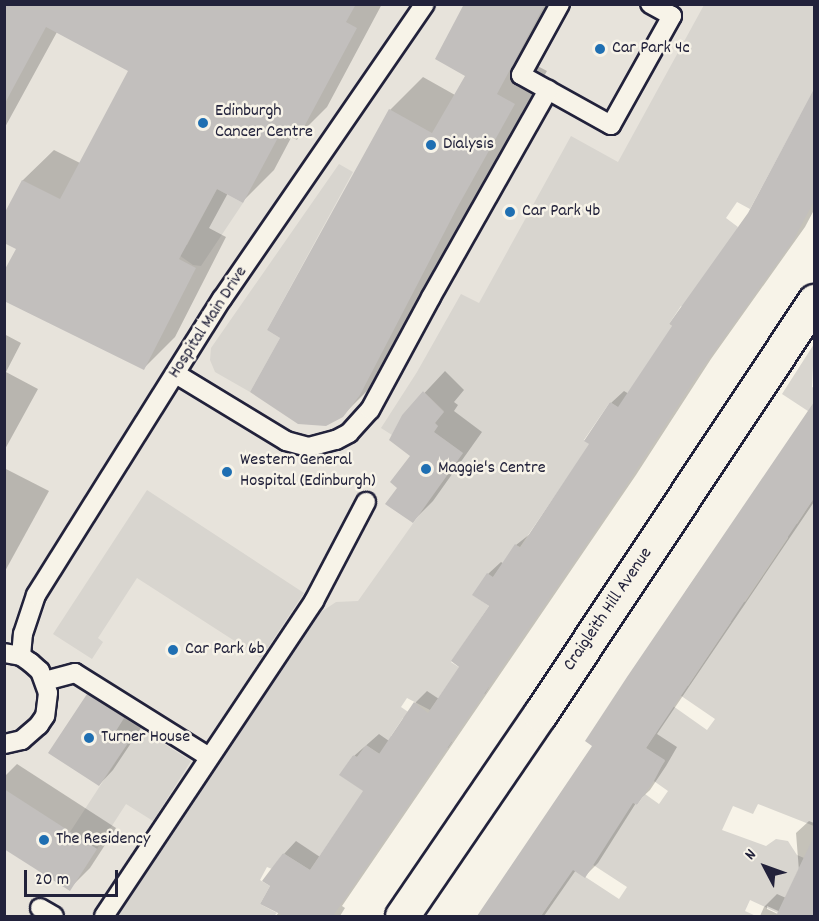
<!DOCTYPE html>
<style>
body{margin:0}
#map{position:relative;width:819px;height:921px;overflow:hidden;background:#f7f3e8;font-family:Dekko,sans-serif}
div>[style]{position:absolute}
.built>*{inset:0;background:#e7e3db}
.green>*{inset:0;background:#d8d5cf}
.shadow>*{inset:0;background:#0003}
.building>*{inset:0;background:#c2bfbd}
.roads{filter:drop-shadow(2px 0 #22223b) drop-shadow(-2px 0 #22223b) drop-shadow(0 2px #22223b) drop-shadow(0 -2px #22223b)}
.lane>*{height:18px;margin:-9px;padding:0 9px;transform-origin:9px;border-radius:9px;background:#f7f3e8}
.street>*{height:33px;margin:-16.5px;padding:0 16.5px;transform-origin:16.5px;border-radius:16.5px;background:#f7f3e8}
.dots>*{width:16px;height:16px;translate:-50% -50%;box-sizing:border-box;border:3px solid #f7f3e8;border-radius:50%}
span{translate:-50% -50%;white-space:nowrap;text-align:center;line-height:1.15;-webkit-text-stroke:5px #f7f3e8;paint-order:stroke}
.poi-label{font-size:18px;color:#22223b}
.left{translate:0 -50%;text-align:left}
.street-label{font-size:18px;color:#22223b}
.frame{position:absolute;inset:0;border:6px solid #22223b;pointer-events:none}
.north{position:absolute;left:735px;top:837px;width:60px;height:60px;-webkit-text-stroke:4px #f7f3e8;paint-order:stroke;rotate:311deg;font-size:16px;font-weight:700;line-height:24px;text-align:center;color:#22223b}
.north::after{content:'';display:block;margin:auto;width:21px;height:27px;background:#22223b;clip-path:polygon(50% 0,100% 100%,50% 72%,0 100%)}
.scale{position:absolute;left:24px;top:870px;width:94px;height:27px;box-sizing:border-box;border:3px solid #22223b;border-top:0;padding-left:8px;font-size:18px;line-height:21px;white-space:nowrap;color:#22223b;-webkit-text-stroke:4px #f7f3e8;paint-order:stroke}
</style>
<div id="map">
<div class="built">
<div style="clip-path:polygon(5px 5px,734px 5px,470px 444px,138px 916px,5px 916px)"></div>
</div>
<div class="green">
<div style="clip-path:polygon(704px 5px,814px 5px,814px 103px,806px 119px,800px 116px,750px 209px,737px 202px,726px 218px,738px 227px,704px 321px,681px 306px,669px 324px,685px 335px,631px 416px,610px 402px,584px 440px,604px 454px,580px 459px,520px 547px,516px 545px,493px 577px,473px 595px,489px 606px,451px 662px,489px 687px,485px 694px,455px 674px,430px 710px,407px 698px,401px 707px,452px 742px,448px 748px,403px 718px,391px 736px,405px 746px,386px 758px,366px 745px,357px 757px,353px 755px,340px 775px,364px 791px,310px 870px,283px 853px,272px 869px,267px 867px,260px 880px,270px 886px,260px 904px,277px 913px,274px 916px,110px 916px,321px 612px,336px 602px,358px 601px,463px 453px,434px 432px,438px 426px,435px 423px,444px 411px,423px 391px,402px 415px,392px 435px,381px 428px,417px 372px,461px 294px,479px 303px,571px 136px,618px 162px)"></div>
<div style="clip-path:polygon(339px 164px,353px 172px,267px 330px,280px 338px,250px 392px,215px 372px,210px 360px,211px 348px)"></div>
<div style="clip-path:polygon(217px 189px,243px 203px,201px 266px,193px 265px,135px 224px,138px 219px,187px 245px)"></div>
<div style="clip-path:polygon(814px 344px,812px 387px,814px 388px,814px 415px,782px 394px)"></div>
<div style="clip-path:polygon(147px 490px,304px 593px,261px 658px,137px 578px,98px 638px,103px 642px,92px 659px,53px 634px)"></div>
<div style="clip-path:polygon(814px 498px,814px 826px,758px 804px,753px 814px,733px 806px,722px 830px,766px 846px,776px 839px,788px 841px,797px 855px,804px 858px,778px 913px,750px 900px,745px 911px,756px 916px,541px 916px,566px 879px,529px 840px,619px 899px,627px 887px,581px 857px,622px 795px,637px 805px,645px 794px,659px 804px,668px 791px,634px 767px,655px 776px,665px 761px,646px 748px,673px 706px,707px 730px,715px 719px,636px 665px,688px 686px,731px 622px,685px 592px,699px 572px,745px 602px,788px 538px,787px 517px,797px 524px)"></div>
<div style="clip-path:polygon(124px 718px,191px 761px,153px 821px,126px 804px,97px 849px,70px 832px,128px 743px,114px 734px)"></div>
</div>
<div class="shadow">
<div style="clip-path:polygon(8px 4px,382px 4px,327px 107px,296px 138px,292px 136px,274px 170px,243px 201px,228px 193px,209px 228px,226px 237px,175px 337px,144px 368px,18px 248px,4px 217px,23px 180px,54px 150px,80px 163px,130px 71px,57px 32px,4px 129px,4px 11px)"></div>
<div style="clip-path:polygon(466px 4px,558px 4px,528px 61px,547px 71px,489px 174px,392px 361px,376px 382px,342px 416px,282px 337px,390px 110px,423px 77px,455px 95px,467px 75px)"></div>
<div style="clip-path:polygon(814px 105px,814px 210px,805px 227px,711px 359px,636px 475px,342px 906px,345px 908px,340px 916px,276px 916px,279px 912px,272px 885px,284px 854px,296px 841px,320px 857px,365px 790px,354px 756px,379px 734px,389px 741px,415px 703px,427px 691px,439px 699px,461px 667px,491px 606px,488px 574px,501px 562px,504px 564px,516px 545px,530px 534px,591px 444px,611px 403px,624px 391px,629px 394px,749px 214px)"></div>
<div style="clip-path:polygon(4px 334px,21px 343px,6px 372px,38px 389px,4px 451px)"></div>
<div style="clip-path:polygon(445px 371px,464px 390px,454px 402px,458px 405px,454px 411px,482px 432px,433px 501px,413px 521px,399px 487px,412px 455px,403px 416px)"></div>
<div style="clip-path:polygon(814px 374px,814px 502px,657px 734px,677px 747px,666px 766px,650px 790px,636px 803px,598px 863px,585px 876px,576px 870px,544px 916px,480px 916px,595px 746px,813px 406px)"></div>
<div style="clip-path:polygon(4px 468px,49px 491px,4px 573px)"></div>
<div style="clip-path:polygon(102px 681px,137px 703px,127px 719px,141px 728px,113px 770px,99px 785px,50px 753px,88px 695px)"></div>
<div style="clip-path:polygon(17px 764px,116px 828px,90px 868px,69px 889px,4px 847px,4px 777px)"></div>
<div style="clip-path:polygon(809px 821px,814px 823px,814px 916px,784px 916px,785px 914px,767px 906px,767px 909px,782px 916px,760px 916px,764px 907px,777px 894px,786px 898px,799px 871px,796px 833px)"></div>
</div>
<div class="building">
<div style="clip-path:polygon(4px 4px,356px 4px,346px 22px,357px 28px,297px 140px,281px 132px,243px 203px,217px 189px,179px 259px,196px 268px,144px 370px,4px 301px,4px 271px,16px 249px,4px 243px,4px 214px,22px 180px,60px 199px,128px 71px,46px 27px,4px 105px)"></div>
<div style="clip-path:polygon(464px 4px,545px 4px,497px 94px,515px 104px,457px 208px,360px 395px,343px 417px,326px 426px,298px 424px,250px 392px,280px 338px,267px 330px,389px 109px,432px 133px,465px 76px,435px 59px)"></div>
<div style="clip-path:polygon(814px 89px,814px 201px,793px 241px,699px 373px,624px 489px,333px 916px,284px 916px,260px 904px,270px 886px,262px 881px,283px 853px,310px 870px,363px 791px,339px 775px,353px 755px,357px 757px,366px 745px,379px 754px,414px 702px,428px 713px,459px 667px,451px 661px,489px 606px,472px 595px,487px 573px,493px 577px,515px 544px,520px 548px,589px 444px,584px 441px,610px 402px,618px 407px,672px 326px,669px 324px,748px 213px)"></div>
<div style="clip-path:polygon(423px 391px,444px 412px,435px 423px,438px 426px,434px 432px,463px 453px,413px 523px,385px 504px,397px 488px,390px 482px,410px 456px,389px 440px,402px 415px)"></div>
<div style="clip-path:polygon(814px 402px,814px 498px,646px 748px,665px 760px,654px 781px,637px 805px,633px 803px,585px 878px,573px 870px,541px 916px,477px 916px,592px 746px,585px 741px,627px 677px)"></div>
<div style="clip-path:polygon(87px 694px,124px 718px,114px 734px,128px 743px,99px 786px,48px 753px)"></div>
<div style="clip-path:polygon(4px 789px,97px 849px,70px 891px,4px 849px)"></div>
<div style="clip-path:polygon(814px 836px,814px 916px,776px 916px)"></div>
</div>
<div class="roads">
<div class="lane">
<div style="left:560px;top:4px;width:81px;rotate:118.8deg"></div>
<div style="left:521px;top:75px;width:103px;rotate:29.1deg"></div>
<div style="left:611px;top:125px;width:125px;rotate:-60.8deg"></div>
<div style="left:672px;top:16px;width:25px;rotate:-151deg"></div>
<div style="left:176px;top:374px;width:129px;rotate:31.3deg"></div>
<div style="left:286px;top:441px;width:24px;rotate:15deg"></div>
<div style="left:309px;top:447px;width:28px;rotate:-15deg"></div>
<div style="left:336px;top:440px;width:15px;rotate:-28deg"></div>
<div style="left:349px;top:433px;width:31px;rotate:-48deg"></div>
<div style="left:370px;top:410px;width:128px;rotate:-61.6deg"></div>
<div style="left:431px;top:297px;width:238px;rotate:-60.5deg"></div>
<div style="left:4px;top:653px;width:17px;rotate:10deg"></div>
<div style="left:21px;top:656px;width:12px;rotate:35deg"></div>
<div style="left:31px;top:663px;width:12px;rotate:42deg"></div>
<div style="left:40px;top:671px;width:23px;rotate:70deg"></div>
<div style="left:48px;top:693px;width:23px;rotate:97deg"></div>
<div style="left:45px;top:716px;width:11px;rotate:124deg"></div>
<div style="left:39px;top:725px;width:23px;rotate:139deg"></div>
<div style="left:22px;top:740px;width:18px;rotate:167deg"></div>
<div style="left:21px;top:656px;width:22px;rotate:-85deg"></div>
<div style="left:23px;top:634px;width:41px;rotate:-71.6deg"></div>
<div style="left:36px;top:595px;width:350px;rotate:-57.9deg"></div>
<div style="left:222px;top:299px;width:358px;rotate:-55.5deg"></div>
<div style="left:45px;top:681px;width:31px;rotate:-15deg"></div>
<div style="left:75px;top:673px;width:158px;rotate:32.1deg"></div>
<div style="left:40px;top:908px;width:16px;rotate:30deg"></div>
<div style="left:104px;top:916px;width:379px;rotate:-56.3deg"></div>
<div style="left:314px;top:601px;width:112px;rotate:-62.3deg"></div>
</div>
<div class="street">
<div style="left:402px;top:916px;width:245px;rotate:-55.7deg"></div>
<div style="left:540px;top:714px;width:496px;rotate:-56.4deg"></div>
</div>
</div>
<div class="dots">
<div style="left:600px;top:49px;background:#1f6fb2"></div>
<div style="left:203px;top:123px;background:#1f6fb2"></div>
<div style="left:431px;top:145px;background:#1f6fb2"></div>
<div style="left:510px;top:212px;background:#1f6fb2"></div>
<div style="left:426px;top:469px;background:#1f6fb2"></div>
<div style="left:227px;top:472px;background:#1f6fb2"></div>
<div style="left:173px;top:650px;background:#1f6fb2"></div>
<div style="left:89px;top:738px;background:#1f6fb2"></div>
<div style="left:44px;top:840px;background:#1f6fb2"></div>
</div>
<div class="poi-label">
<span class="left" style="left:612px;top:49px">Car Park 4c</span>
<span class="left" style="left:215px;top:123px">Edinburgh<br>Cancer Centre</span>
<span class="left" style="left:443px;top:145px">Dialysis</span>
<span class="left" style="left:522px;top:212px">Car Park 4b</span>
<span class="left" style="left:240px;top:472px">Western General<br>Hospital (Edinburgh)</span>
<span class="left" style="left:438px;top:469px">Maggie's Centre</span>
<span class="left" style="left:185px;top:650px">Car Park 6b</span>
<span class="left" style="left:101px;top:738px">Turner House</span>
<span class="left" style="left:56px;top:840px">The Residency</span>
</div>
<div class="street-label">
<span style="left:209px;top:323px;rotate:-57deg">Hospital Main Drive</span>
<span style="left:609px;top:610px;rotate:-56deg">Craigleith Hill Avenue</span>
</div>
<div class="frame"></div>
<div class="north">N</div>
<div class="scale">20 m</div>
</div>
